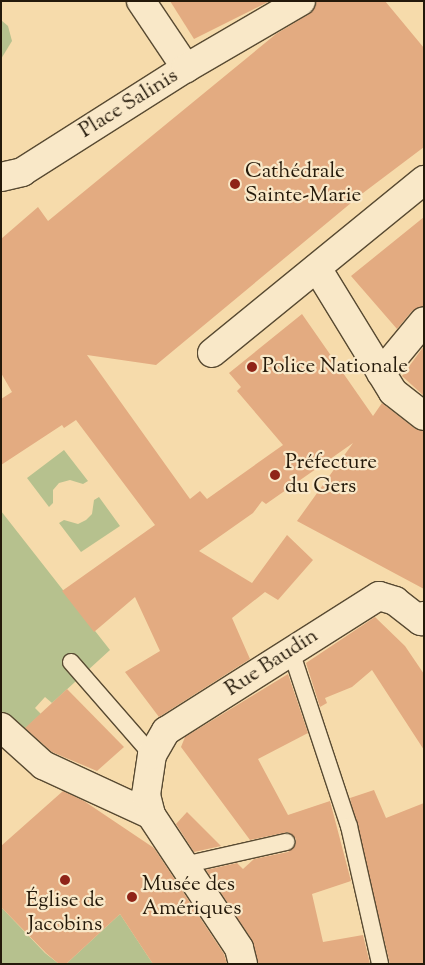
<!DOCTYPE html>
<meta charset="utf-8">
<style>
body{margin:0}
#map{position:relative;width:425px;height:965px;overflow:hidden;background:#f6dbab;font-family:"Sorts Mill Goudy",serif}
div>[style]{position:absolute}
.green>*{inset:0;background:#b6c18e}
.building>*{inset:0;background:#e3ab81}
.roads{filter:drop-shadow(1px 0 #584a32) drop-shadow(-1px 0 #584a32) drop-shadow(0 1px #584a32) drop-shadow(0 -1px #584a32)}
.service>*{height:16px;margin:-8px;padding:0 8px;transform-origin:8px;border-radius:8px;background:#f9e8c8}
.minor>*{height:28px;margin:-14px;padding:0 14px;transform-origin:14px;border-radius:14px;background:#f9e8c8}
.dots>*{width:14px;height:14px;translate:-50% -50%;box-sizing:border-box;border:2px solid #f9e8c8;border-radius:50%}
span{translate:-50% -50%;white-space:nowrap;text-align:center;line-height:1.15;-webkit-text-stroke:4.5px #f9e8c8;paint-order:stroke}
.street-label{font-size:21px;color:#24190a}
.poi-label{font-size:21px;color:#24190a}
.left{translate:0 -50%;text-align:left}
.frame{position:absolute;inset:0;border:2px solid #24190a;pointer-events:none}
</style>
<div id="map">
<div class="green">
<div style="clip-path:polygon(1px 20px,8px 26px,12px 41px,1px 59px)"></div>
<div style="clip-path:polygon(64px 450px,88px 481px,83px 484px,70px 480px,59px 483px,53px 490px,53px 503px,49px 507px,27px 478px)"></div>
<div style="clip-path:polygon(99px 497px,120px 526px,81px 552px,59px 523px,64px 520px,78px 524px,86px 520px,92px 514px,94px 500px)"></div>
<div style="clip-path:polygon(1px 511px,110px 650px,52px 703px,45px 697px,35px 708px,41px 714px,20px 733px,1px 713px)"></div>
<div style="clip-path:polygon(1px 907px,45px 953px,59px 964px,1px 964px)"></div>
<div style="clip-path:polygon(120px 914px,153px 964px,66px 964px)"></div>
</div>
<div class="building">
<div style="clip-path:polygon(170px 1px,270px 1px,194px 39px)"></div>
<div style="clip-path:polygon(317px 1px,385px 1px,424px 48px,424px 147px,363px 193px,156px 365px,87px 355px,190px 499px,200px 491px,207px 499px,283px 445px,237px 391px,241px 387px,229px 373px,302px 314px,373px 416px,382px 403px,414px 428px,424px 431px,424px 589px,297px 521px,353px 443px,266px 504px,262px 501px,253px 513px,199px 551px,252px 583px,287px 535px,313px 560px,278px 600px,265px 592px,232px 618px,250px 659px,159px 717px,125px 672px,160px 651px,135px 597px,94px 632px,62px 591px,155px 525px,76px 420px,64px 428px,62px 425px,1px 465px,1px 399px,12px 392px,1px 373px,1px 239px,38px 207px,48px 221px,276px 34px,309px 14px)"></div>
<div style="clip-path:polygon(424px 217px,424px 306px,412px 311px,397px 329px,351px 276px)"></div>
<div style="clip-path:polygon(424px 346px,424px 396px,402px 376px)"></div>
<div style="clip-path:polygon(375px 617px,405px 646px,424px 674px,424px 750px,372px 670px,352px 687px,325px 698px,327px 703px,320px 707px,306px 663px)"></div>
<div style="clip-path:polygon(288px 674px,308px 733px,258px 759px,288px 815px,330px 801px,351px 881px,312px 894px,323px 942px,363px 935px,370px 964px,258px 964px,252px 940px,206px 870px,237px 863px,243px 869px,254px 859px,288px 852px,295px 845px,296px 839px,288px 832px,250px 840px,181px 747px,185px 737px)"></div>
<div style="clip-path:polygon(67px 689px,124px 747px,97px 771px,52px 752px,25px 728px)"></div>
<div style="clip-path:polygon(374px 790px,386px 818px,424px 803px,424px 964px,390px 964px,350px 798px)"></div>
<div style="clip-path:polygon(63px 791px,84px 801px,154px 848px,224px 954px,227px 964px,153px 964px,120px 914px,66px 964px,59px 964px,46px 953px,1px 907px,1px 846px)"></div>
<div style="clip-path:polygon(187px 812px,221px 846px,194px 852px,176px 824px)"></div>
</div>
<div class="roads">
<div class="service">
<div style="left:291px;top:651px;width:184px;rotate:71.7deg"></div>
<div style="left:349px;top:826px;width:141px;rotate:77.3deg"></div>
<div style="left:71px;top:662px;width:123px;rotate:48.9deg"></div>
<div style="left:184px;top:865px;width:105px;rotate:-12.7deg"></div>
</div>
<div class="minor">
<div style="left:141px;top:1px;width:81px;rotate:56.1deg"></div>
<div style="left:1px;top:177px;width:22px;rotate:-13deg"></div>
<div style="left:22px;top:172px;width:194px;rotate:-32.4deg"></div>
<div style="left:186px;top:68px;width:133px;rotate:-30.2deg"></div>
<div style="left:317px;top:268px;width:145px;rotate:58.5deg"></div>
<div style="left:393px;top:392px;width:39px;rotate:38deg"></div>
<div style="left:212px;top:353px;width:274px;rotate:-39.2deg"></div>
<div style="left:381px;top:373px;width:67px;rotate:-50.4deg"></div>
<div style="left:1px;top:727px;width:57px;rotate:42.1deg"></div>
<div style="left:43px;top:765px;width:119px;rotate:24.8deg"></div>
<div style="left:243px;top:964px;width:16px;rotate:-104deg"></div>
<div style="left:239px;top:948px;width:159px;rotate:-123.5deg"></div>
<div style="left:151px;top:815px;width:21px;rotate:-104deg"></div>
<div style="left:146px;top:795px;width:40px;rotate:-81.5deg"></div>
<div style="left:152px;top:755px;width:28px;rotate:-60deg"></div>
<div style="left:166px;top:731px;width:252px;rotate:-32.4deg"></div>
<div style="left:379px;top:596px;width:17px;rotate:17deg"></div>
<div style="left:395px;top:601px;width:33px;rotate:38deg"></div>
<div style="left:421px;top:621px;width:6px;rotate:-59deg"></div>
</div>
</div>
<div class="dots">
<div style="left:235px;top:184px;background:#8f2418"></div>
<div style="left:252px;top:367px;background:#8f2418"></div>
<div style="left:275px;top:475px;background:#8f2418"></div>
<div style="left:65px;top:880px;background:#8f2418"></div>
<div style="left:132px;top:897px;background:#8f2418"></div>
</div>
<div class="street-label">
<span style="left:129px;top:104px;rotate:-32deg">Place Salinis</span>
<span style="left:272px;top:663px;rotate:-33deg">Rue Baudin</span>
</div>
<div class="poi-label">
<span class="left" style="left:245px;top:184px">Cathédrale<br>Sainte-Marie</span>
<span class="left" style="left:262px;top:367px">Police Nationale</span>
<span class="left" style="left:285px;top:475px">Préfecture<br>du Gers</span>
<span class="left" style="left:142px;top:897px">Musée des<br>Amériques</span>
<span style="left:65px;top:913px">Église de<br>Jacobins</span>
</div>
<div class="frame"></div>
</div>
